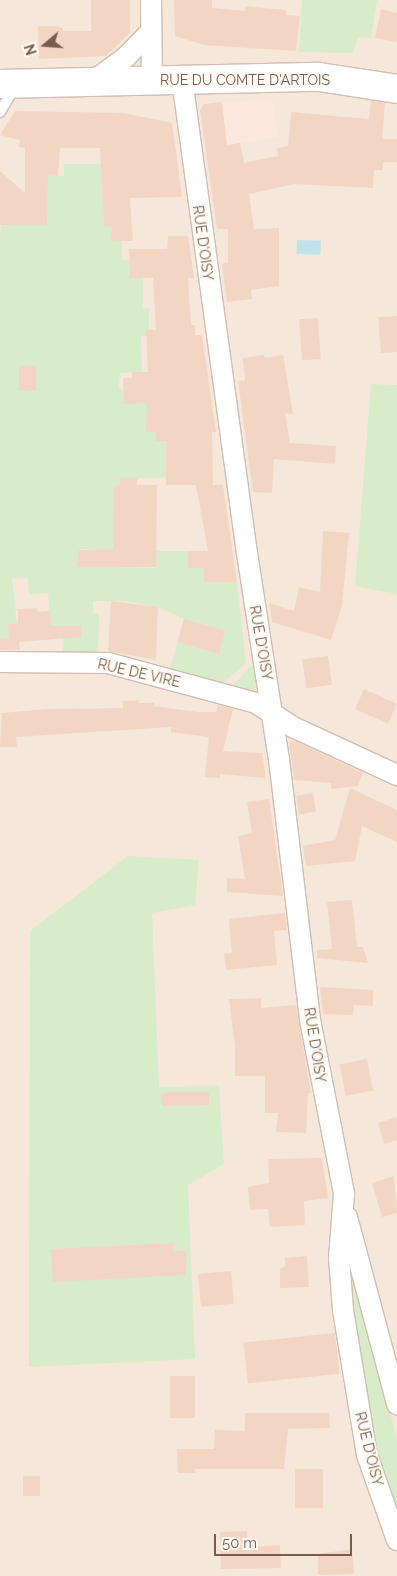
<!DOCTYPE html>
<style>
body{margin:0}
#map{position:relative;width:397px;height:1576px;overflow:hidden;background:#fdf6ec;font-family:Raleway,sans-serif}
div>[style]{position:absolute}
.residential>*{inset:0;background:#f5e8da;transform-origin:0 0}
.commercial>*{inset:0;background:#fde8e0}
.green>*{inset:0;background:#d8ecc9}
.water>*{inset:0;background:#bfe3e8;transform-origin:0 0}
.building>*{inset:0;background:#f3d5c3;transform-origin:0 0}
.roads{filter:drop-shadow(1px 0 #d1beb0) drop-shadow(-1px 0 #d1beb0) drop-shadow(0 1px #d1beb0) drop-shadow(0 -1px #d1beb0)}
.lane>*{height:10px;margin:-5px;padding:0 5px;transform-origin:5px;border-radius:5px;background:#fff}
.street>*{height:20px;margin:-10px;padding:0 10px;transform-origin:10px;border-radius:10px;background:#fff}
.secondary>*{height:28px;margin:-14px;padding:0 14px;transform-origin:14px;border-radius:14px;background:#fff}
span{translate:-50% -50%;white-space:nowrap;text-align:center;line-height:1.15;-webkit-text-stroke:4px #fffaf3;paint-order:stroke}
.street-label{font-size:14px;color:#7a5c4d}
.north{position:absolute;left:20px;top:20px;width:50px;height:50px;-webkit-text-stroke:4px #fffaf3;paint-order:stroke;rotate:252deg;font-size:14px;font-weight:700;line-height:20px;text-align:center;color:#7a5c4d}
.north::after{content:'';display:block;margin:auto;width:18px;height:22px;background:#7a5c4d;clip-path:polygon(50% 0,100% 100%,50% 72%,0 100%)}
.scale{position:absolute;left:214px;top:1534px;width:138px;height:22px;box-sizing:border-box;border:2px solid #7a5c4d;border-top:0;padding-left:6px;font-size:15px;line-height:18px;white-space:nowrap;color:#7a5c4d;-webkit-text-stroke:4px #fffaf3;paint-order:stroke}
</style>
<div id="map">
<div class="residential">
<div style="left:0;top:0;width:397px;height:1576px"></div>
</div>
<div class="commercial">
<div style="clip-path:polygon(272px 99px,278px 137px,205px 149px,200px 110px,204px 104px)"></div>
</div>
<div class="green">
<div style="clip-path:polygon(302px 0,377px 0,371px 38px,358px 37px,353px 53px,299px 52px)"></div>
<div style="clip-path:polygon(64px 164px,101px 164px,104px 226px,112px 227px,112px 241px,122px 241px,122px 260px,129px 260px,130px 278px,143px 278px,143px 308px,149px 308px,149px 336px,141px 336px,142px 372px,120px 373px,119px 388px,168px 402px,146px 432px,156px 432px,156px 441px,166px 441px,166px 458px,175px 477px,120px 479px,120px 485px,114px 486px,113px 549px,80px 549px,76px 566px,155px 568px,156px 551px,188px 551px,188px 568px,204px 568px,205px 582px,237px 582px,246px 663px,223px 683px,170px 668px,184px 619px,158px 607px,126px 601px,93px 601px,93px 613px,99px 614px,98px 652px,63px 653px,62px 626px,51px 626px,48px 593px,29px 595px,28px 578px,12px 579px,17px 623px,8px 624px,9px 639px,0 638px,0 236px,2px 225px,47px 225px,48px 175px,64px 176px)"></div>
<div style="clip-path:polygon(371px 384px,397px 385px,397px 594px,355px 586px)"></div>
<div style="clip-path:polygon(251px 666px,255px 667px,257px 684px,254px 690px,231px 687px)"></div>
<div style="clip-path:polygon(128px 856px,199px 860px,195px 905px,152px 913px,159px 1087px,219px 1086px,224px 1164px,188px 1185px,195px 1359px,29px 1367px,30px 931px)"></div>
<div style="clip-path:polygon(348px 1250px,397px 1439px,397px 1524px,377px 1471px,353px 1335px)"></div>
</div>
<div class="water">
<div style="left:297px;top:240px;width:24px;height:14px;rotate:2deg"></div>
</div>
<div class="building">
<div style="clip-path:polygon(91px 0,130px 0,130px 33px,106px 56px,39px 59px,38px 26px,55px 26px,63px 28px,63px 31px,91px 31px)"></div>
<div style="clip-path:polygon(174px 0,212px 0,212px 8px,245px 11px,245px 6px,286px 10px,286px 15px,300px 16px,296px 51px,204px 45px,175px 36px)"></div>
<div style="clip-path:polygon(381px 9px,397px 13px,397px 42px,375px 38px)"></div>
<div style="clip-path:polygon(371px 101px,385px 103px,382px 139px,397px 139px,397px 162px,383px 162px,383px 170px,374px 170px,373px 188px,295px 184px,249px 194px,254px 229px,279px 228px,279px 286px,251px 290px,252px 299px,227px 302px,222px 264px,228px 263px,228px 229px,217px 229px,200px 110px,204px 104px,222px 102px,227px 145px,240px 143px,244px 163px,278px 156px,277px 148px,288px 146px,291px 112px,369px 119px)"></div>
<div style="clip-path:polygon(15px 111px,123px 113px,172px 123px,182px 197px,130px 198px,133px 241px,111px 241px,112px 227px,104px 226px,100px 148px,60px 148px,58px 176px,48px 175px,47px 225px,0 225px,0 171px,25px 193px,25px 148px,19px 147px,20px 140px,0 135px)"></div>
<div style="clip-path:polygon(168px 236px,188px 236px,194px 278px,188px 278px,191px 325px,195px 325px,195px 335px,202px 335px,216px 432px,212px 432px,213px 485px,223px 485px,237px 582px,204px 582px,204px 568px,188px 568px,188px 551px,208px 551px,196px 485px,166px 485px,166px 441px,156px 441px,156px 432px,146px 432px,147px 403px,124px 404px,123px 378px,132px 378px,132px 372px,148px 372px,146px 330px,156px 330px,153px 278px,130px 278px,129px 249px,167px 249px)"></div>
<div style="clip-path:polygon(397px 316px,397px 352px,381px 353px,378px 317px)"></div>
<div style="left:318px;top:318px;width:41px;height:19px;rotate:86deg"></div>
<div style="clip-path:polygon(264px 355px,265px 358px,283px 355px,293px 414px,285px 413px,290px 443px,336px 446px,335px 464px,274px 459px,272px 493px,253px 492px,238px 381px,245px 380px,243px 358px)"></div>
<div style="left:19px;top:366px;width:17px;height:25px"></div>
<div style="clip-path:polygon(120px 478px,137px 478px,137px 485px,157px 485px,156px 567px,76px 567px,79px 550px,113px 549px,114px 486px,120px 485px)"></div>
<div style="clip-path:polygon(323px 531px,349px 533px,342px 606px,331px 640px,272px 622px,269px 603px,294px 611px,299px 587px,320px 592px)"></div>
<div style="clip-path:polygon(111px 601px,158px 607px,156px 660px,108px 651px)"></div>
<div style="clip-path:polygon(37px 608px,38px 612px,50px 611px,51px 626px,81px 626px,81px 637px,19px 642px,20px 650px,0 650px,0 638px,9px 639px,8px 624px,18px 623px,18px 609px)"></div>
<div style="left:184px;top:619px;width:43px;height:24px;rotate:16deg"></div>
<div style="left:328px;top:656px;width:29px;height:26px;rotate:82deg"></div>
<div style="left:364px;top:689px;width:36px;height:22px;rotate:24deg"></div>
<div style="clip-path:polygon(139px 700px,139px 703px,154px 703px,154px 706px,198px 712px,216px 712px,218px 705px,233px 709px,223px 751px,262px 753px,266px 778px,220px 774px,220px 778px,205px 777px,209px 737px,171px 732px,171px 727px,16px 737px,17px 747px,0 747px,2px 713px,48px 709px,123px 708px,123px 701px)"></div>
<div style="clip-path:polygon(295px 741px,363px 773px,358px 786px,331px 789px,331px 783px,294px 780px,289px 743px)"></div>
<div style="clip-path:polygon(350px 788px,397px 810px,397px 842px,362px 826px,355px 861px,306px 866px,303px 846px,335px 840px)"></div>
<div style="left:313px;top:793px;width:19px;height:17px;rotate:81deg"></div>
<div style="clip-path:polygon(269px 799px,283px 896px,227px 892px,227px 878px,245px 879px,238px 836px,252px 833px,247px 802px)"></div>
<div style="clip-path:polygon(352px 900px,357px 947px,363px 947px,368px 963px,317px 958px,317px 950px,332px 949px,327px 902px)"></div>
<div style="clip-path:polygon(285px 913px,287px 930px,274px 931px,277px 965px,226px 970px,224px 954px,232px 953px,229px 919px)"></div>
<div style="clip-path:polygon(320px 987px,373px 990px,373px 1006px,354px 1005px,353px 1015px,323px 1014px)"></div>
<div style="clip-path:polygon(261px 998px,261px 1008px,296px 1005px,311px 1093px,308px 1093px,306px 1133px,276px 1132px,278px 1113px,265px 1113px,265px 1076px,235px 1076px,235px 1046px,229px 999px)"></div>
<div style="left:367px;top:1059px;width:32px;height:28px;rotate:79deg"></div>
<div style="clip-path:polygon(167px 1092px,209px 1092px,209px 1105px,162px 1106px,161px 1094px)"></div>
<div style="clip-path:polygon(397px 1117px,397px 1140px,384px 1144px,378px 1123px)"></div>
<div style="clip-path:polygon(322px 1158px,328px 1198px,304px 1201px,305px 1225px,270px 1227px,268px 1209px,250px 1210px,248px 1187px,269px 1183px,268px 1159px)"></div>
<div style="clip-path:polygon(394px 1176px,397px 1213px,382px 1217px,372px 1183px)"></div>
<div style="clip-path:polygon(173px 1243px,173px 1251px,186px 1251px,186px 1275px,53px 1282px,51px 1249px)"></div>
<div style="clip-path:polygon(307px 1256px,309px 1287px,280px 1288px,280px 1269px,285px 1266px,285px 1258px)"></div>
<div style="left:231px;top:1271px;width:33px;height:33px;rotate:85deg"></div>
<div style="left:335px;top:1333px;width:41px;height:92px;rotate:84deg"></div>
<div style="left:195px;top:1376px;width:42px;height:25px;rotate:90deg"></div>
<div style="clip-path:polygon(245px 1413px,329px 1413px,330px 1428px,288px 1429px,284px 1469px,195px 1469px,195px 1473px,178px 1473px,177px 1449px,214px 1449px,215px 1430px,245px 1431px)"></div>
<div style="left:295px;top:1469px;width:28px;height:39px"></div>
<div style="left:23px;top:1476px;width:17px;height:20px"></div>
<div style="clip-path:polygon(247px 1531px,248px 1547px,280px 1545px,281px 1568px,221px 1569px,220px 1532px)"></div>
<div style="clip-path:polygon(352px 1549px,354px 1574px,318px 1575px,318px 1554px)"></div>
</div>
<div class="roads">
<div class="lane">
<div style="left:0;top:112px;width:30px;rotate:-60deg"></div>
</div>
<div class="street">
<div style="left:151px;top:0;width:80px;rotate:89.3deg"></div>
<div style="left:182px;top:79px;width:478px;rotate:82.2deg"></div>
<div style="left:247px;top:553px;width:208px;rotate:81.2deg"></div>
<div style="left:279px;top:759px;width:263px;rotate:83.2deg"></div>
<div style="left:310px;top:1020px;width:177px;rotate:78.9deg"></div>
<div style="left:344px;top:1194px;width:64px;rotate:94.5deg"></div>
<div style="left:339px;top:1258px;width:52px;rotate:85.6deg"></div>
<div style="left:343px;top:1310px;width:147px;rotate:80.6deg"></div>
<div style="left:367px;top:1455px;width:90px;rotate:70.6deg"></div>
<div style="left:92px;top:82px;width:42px;rotate:-36.3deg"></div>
<div style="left:126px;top:57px;width:36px;rotate:-46deg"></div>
<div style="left:0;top:662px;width:108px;rotate:0.5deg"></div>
<div style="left:108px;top:663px;width:153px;rotate:15.1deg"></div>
<div style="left:256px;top:703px;width:44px;rotate:33deg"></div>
<div style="left:293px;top:727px;width:115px;rotate:24.8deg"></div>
<div style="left:347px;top:1217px;width:194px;rotate:75deg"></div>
</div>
<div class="secondary">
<div style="left:0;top:84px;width:319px;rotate:-1.3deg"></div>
<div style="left:319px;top:77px;width:79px;rotate:8.7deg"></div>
</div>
</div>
<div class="street-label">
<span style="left:245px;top:80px">RUE DU COMTE D'ARTOIS</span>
<span style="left:203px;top:243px;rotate:82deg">RUE D'OISY</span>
<span style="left:261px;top:643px;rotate:80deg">RUE D'OISY</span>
<span style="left:139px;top:673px;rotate:13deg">RUE DE VIRE</span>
<span style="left:315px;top:1045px;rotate:81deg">RUE D'OISY</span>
<span style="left:369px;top:1449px;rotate:76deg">RUE D'OISY</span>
</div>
<div class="north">N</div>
<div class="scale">50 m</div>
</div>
